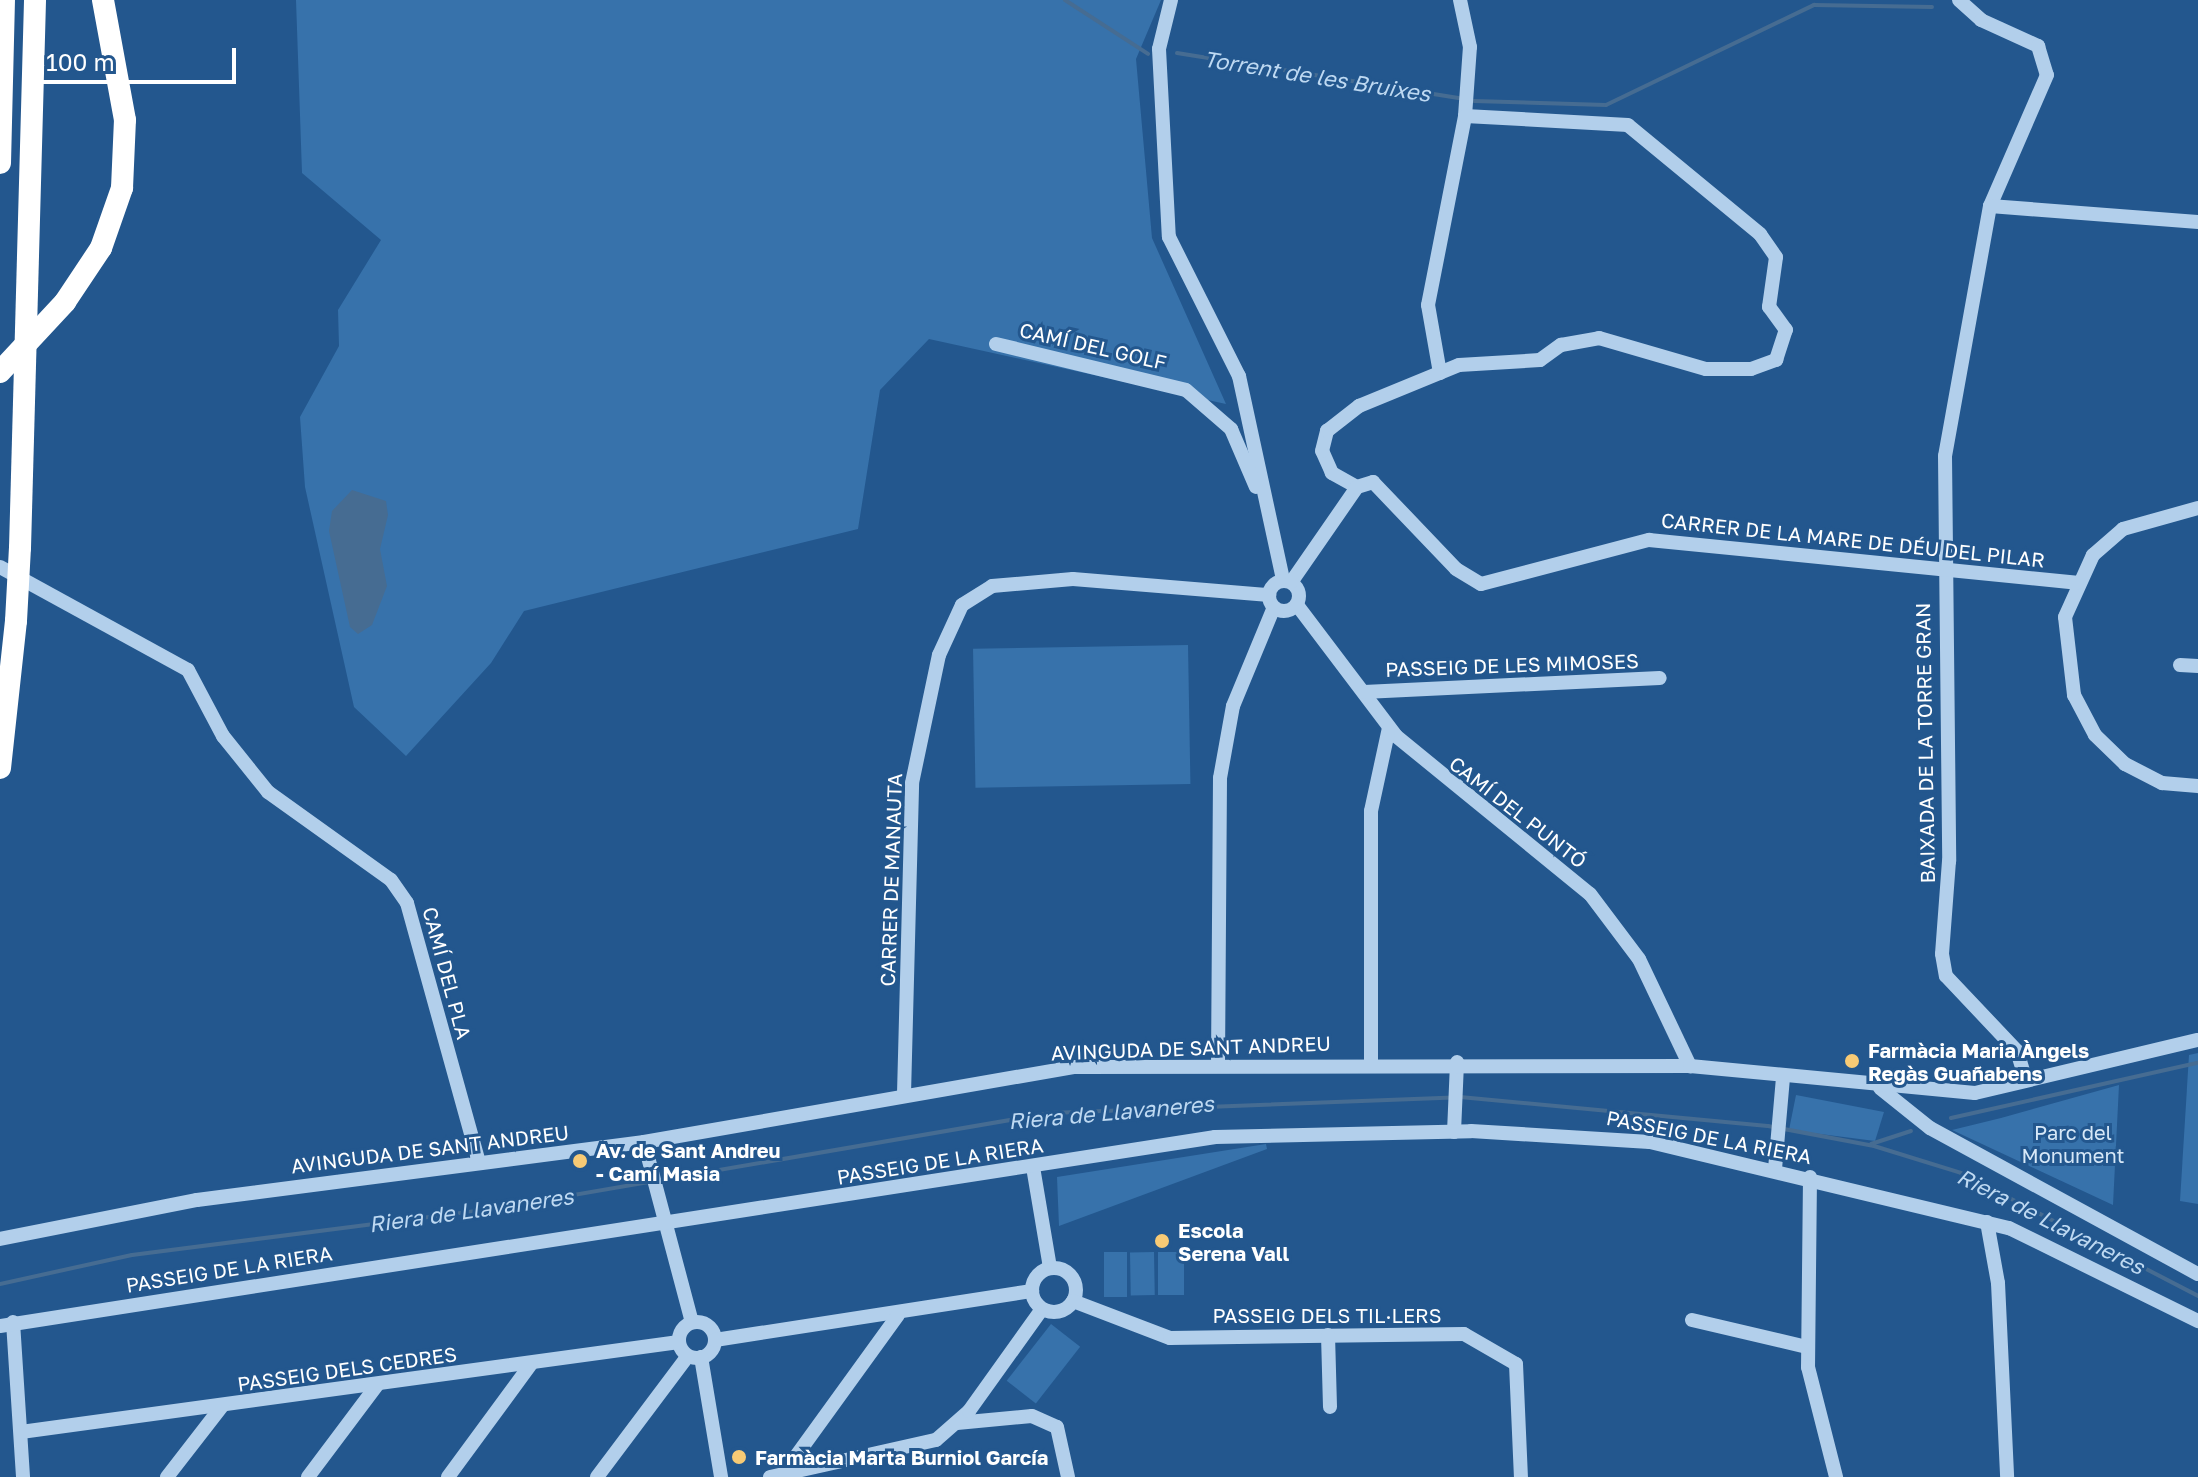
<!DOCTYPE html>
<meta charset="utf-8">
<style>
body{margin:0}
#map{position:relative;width:2198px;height:1477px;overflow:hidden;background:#23578e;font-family:"Golos Text",sans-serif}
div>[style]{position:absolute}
.green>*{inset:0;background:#3772ab;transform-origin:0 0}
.water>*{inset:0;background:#466c92}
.stream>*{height:4px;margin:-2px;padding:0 2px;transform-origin:2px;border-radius:2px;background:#466c92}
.minor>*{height:14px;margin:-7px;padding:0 7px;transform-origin:7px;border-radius:7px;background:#b2cfeb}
.minor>.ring{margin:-7px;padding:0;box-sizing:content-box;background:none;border:14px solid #b2cfeb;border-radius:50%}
.highway>*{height:22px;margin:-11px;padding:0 11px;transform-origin:11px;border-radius:11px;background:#fff}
.highway-bridge>*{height:22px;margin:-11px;padding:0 11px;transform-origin:11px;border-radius:11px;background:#fff}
.dots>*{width:22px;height:22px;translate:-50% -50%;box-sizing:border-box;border:4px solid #23578e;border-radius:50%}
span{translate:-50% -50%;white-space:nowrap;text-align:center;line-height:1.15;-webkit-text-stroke:6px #23578e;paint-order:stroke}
.street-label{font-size:20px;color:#fff}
.poi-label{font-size:20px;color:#fff;font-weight:700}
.left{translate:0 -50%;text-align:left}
.park-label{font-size:20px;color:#d7e8f8}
.water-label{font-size:22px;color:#bed9f2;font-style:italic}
.scale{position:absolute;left:32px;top:48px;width:204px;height:36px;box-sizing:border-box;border:4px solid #fff;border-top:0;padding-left:10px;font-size:24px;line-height:28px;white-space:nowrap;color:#fff;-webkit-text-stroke:6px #23578e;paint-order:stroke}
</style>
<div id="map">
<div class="green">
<div style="clip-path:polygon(296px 0,1161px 0,1136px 59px,1152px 238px,1226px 404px,929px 339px,880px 390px,858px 529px,524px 611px,491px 663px,406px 756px,354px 707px,305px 487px,300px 417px,339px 346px,338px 310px,381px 240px,302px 173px)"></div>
<div style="left:1188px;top:645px;width:139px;height:215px;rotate:89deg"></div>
<div style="clip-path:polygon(2198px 1053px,2198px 1204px,2180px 1201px,2189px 1055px)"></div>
<div style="clip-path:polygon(2119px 1085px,2113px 1205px,1952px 1130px,2001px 1118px)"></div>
<div style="clip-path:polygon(1796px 1095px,1884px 1112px,1875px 1141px,1789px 1130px)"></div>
<div style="clip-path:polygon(1266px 1144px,1267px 1149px,1059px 1226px,1057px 1177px)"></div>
<div style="left:1104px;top:1252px;width:23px;height:45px"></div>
<div style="left:1154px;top:1252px;width:43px;height:24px;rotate:89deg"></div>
<div style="left:1158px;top:1252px;width:26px;height:43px"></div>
<div style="left:1051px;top:1324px;width:37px;height:72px;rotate:38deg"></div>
</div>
<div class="water">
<div style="clip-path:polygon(352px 490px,386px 501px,388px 515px,380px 549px,387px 586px,372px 625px,358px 634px,350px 627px,329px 531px,332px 511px)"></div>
</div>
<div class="stream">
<div style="left:1065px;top:0;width:99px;rotate:33deg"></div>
<div style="left:1177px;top:53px;width:285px;rotate:9.1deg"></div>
<div style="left:1474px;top:101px;width:132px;rotate:1.7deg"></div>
<div style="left:1606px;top:105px;width:231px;rotate:-25.7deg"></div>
<div style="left:1814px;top:5px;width:118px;rotate:1deg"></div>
<div style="left:1951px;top:1118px;width:253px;rotate:-12.6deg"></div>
<div style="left:1871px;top:1144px;width:42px;rotate:-18deg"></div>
<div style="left:0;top:1284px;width:135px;rotate:-12.4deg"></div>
<div style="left:132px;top:1255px;width:369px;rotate:-7.3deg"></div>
<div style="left:498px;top:1208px;width:561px;rotate:-9.75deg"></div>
<div style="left:1051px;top:1113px;width:409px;rotate:-2.2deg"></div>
<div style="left:1460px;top:1097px;width:309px;rotate:5.4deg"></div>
<div style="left:1768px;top:1126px;width:108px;rotate:10.7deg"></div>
<div style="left:1874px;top:1146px;width:91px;rotate:17.2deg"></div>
<div style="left:1961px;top:1173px;width:267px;rotate:27.4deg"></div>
</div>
<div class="minor">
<div style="left:1171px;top:0;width:50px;rotate:103.8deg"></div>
<div style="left:1159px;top:49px;width:188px;rotate:87deg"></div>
<div style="left:1169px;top:237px;width:156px;rotate:63.3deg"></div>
<div style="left:1239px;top:376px;width:208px;rotate:77.8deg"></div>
<div style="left:1959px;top:0;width:30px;rotate:42deg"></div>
<div style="left:1981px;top:20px;width:63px;rotate:24.5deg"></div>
<div style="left:2038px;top:46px;width:30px;rotate:73deg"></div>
<div style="left:2047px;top:75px;width:143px;rotate:113.5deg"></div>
<div style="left:1990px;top:206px;width:254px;rotate:100.2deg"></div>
<div style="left:1945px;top:456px;width:405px;rotate:89.4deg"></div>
<div style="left:1949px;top:861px;width:93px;rotate:94.3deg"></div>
<div style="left:1942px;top:954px;width:22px;rotate:80deg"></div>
<div style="left:1946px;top:976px;width:103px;rotate:46.6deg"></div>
<div style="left:2017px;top:1051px;width:30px;rotate:73deg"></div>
<div style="left:1990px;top:206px;width:209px;rotate:4.4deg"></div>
<div style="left:996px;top:344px;width:195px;rotate:13.6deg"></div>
<div style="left:1186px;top:390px;width:60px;rotate:40.9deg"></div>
<div style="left:1231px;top:429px;width:63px;rotate:66.7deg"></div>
<div style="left:1440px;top:373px;width:69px;rotate:-100deg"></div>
<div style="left:1428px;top:305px;width:193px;rotate:-78.9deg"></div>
<div style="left:1465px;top:116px;width:69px;rotate:-85.9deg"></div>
<div style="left:1470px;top:47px;width:48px;rotate:-102deg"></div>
<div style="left:1357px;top:487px;width:29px;rotate:-151deg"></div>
<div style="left:1332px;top:473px;width:24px;rotate:-114deg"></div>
<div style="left:1322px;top:451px;width:21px;rotate:-76deg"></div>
<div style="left:1327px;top:431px;width:41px;rotate:-38deg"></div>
<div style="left:1359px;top:406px;width:108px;rotate:-22.3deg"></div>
<div style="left:1459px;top:365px;width:81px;rotate:-3.5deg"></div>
<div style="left:1540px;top:360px;width:26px;rotate:-36deg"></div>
<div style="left:1561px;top:345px;width:39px;rotate:-10deg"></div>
<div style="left:1599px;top:338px;width:111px;rotate:16.2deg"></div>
<div style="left:1706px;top:369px;width:45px"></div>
<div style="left:1751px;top:369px;width:27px;rotate:-20deg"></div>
<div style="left:1776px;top:360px;width:32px;rotate:-72deg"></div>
<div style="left:1786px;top:330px;width:29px;rotate:-126deg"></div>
<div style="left:1769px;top:307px;width:50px;rotate:-82deg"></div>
<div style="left:1776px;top:257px;width:28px;rotate:-125deg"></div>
<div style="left:1760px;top:234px;width:171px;rotate:-140.5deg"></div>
<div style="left:1628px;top:125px;width:163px;rotate:-176.8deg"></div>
<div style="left:2198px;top:508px;width:78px;rotate:164.4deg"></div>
<div style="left:2123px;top:529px;width:40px;rotate:139deg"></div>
<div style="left:2093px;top:555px;width:68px;rotate:114.3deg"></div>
<div style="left:2065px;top:617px;width:79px;rotate:83.4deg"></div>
<div style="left:2074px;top:695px;width:45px;rotate:62.3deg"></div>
<div style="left:2095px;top:735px;width:42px;rotate:44deg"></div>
<div style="left:2125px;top:764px;width:42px;rotate:27.2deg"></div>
<div style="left:2162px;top:783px;width:36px;rotate:5deg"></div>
<div style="left:0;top:567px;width:214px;rotate:28.7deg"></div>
<div style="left:188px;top:670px;width:75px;rotate:62.1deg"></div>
<div style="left:223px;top:736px;width:72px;rotate:51.2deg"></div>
<div style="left:268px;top:792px;width:151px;rotate:35.6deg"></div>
<div style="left:391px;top:880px;width:28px;rotate:55deg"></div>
<div style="left:407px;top:903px;width:266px;rotate:74.5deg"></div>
<div class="ring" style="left:1269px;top:581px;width:16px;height:16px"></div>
<div style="left:1292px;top:581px;width:114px;rotate:-55.3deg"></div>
<div style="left:1357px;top:487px;width:17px;rotate:-17deg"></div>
<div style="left:1373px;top:482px;width:120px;rotate:46.3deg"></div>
<div style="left:1456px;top:569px;width:29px;rotate:31deg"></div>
<div style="left:1481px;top:584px;width:174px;rotate:-14.7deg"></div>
<div style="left:1649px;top:540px;width:430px;rotate:5.7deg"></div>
<div style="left:1297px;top:605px;width:164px;rotate:52.9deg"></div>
<div style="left:1396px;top:736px;width:250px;rotate:39.2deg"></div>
<div style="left:1590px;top:894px;width:81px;rotate:53deg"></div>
<div style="left:1639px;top:959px;width:119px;rotate:64.5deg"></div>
<div style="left:2180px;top:665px;width:18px;rotate:3deg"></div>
<div style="left:1364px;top:692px;width:296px;rotate:-2.7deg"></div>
<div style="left:1218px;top:1064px;width:286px;rotate:-89.6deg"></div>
<div style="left:1220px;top:778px;width:73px;rotate:-79.8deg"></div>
<div style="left:1233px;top:706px;width:107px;rotate:-67.5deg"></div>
<div style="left:1371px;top:1064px;width:253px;rotate:-90deg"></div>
<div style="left:1371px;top:811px;width:85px;rotate:-77.8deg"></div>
<div style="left:1880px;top:1088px;width:64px;rotate:38.7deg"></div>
<div style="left:1930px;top:1128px;width:305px;rotate:28.6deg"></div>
<div style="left:904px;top:1094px;width:311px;rotate:-88.5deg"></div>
<div style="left:912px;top:783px;width:131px;rotate:-78.1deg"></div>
<div style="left:939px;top:655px;width:55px;rotate:-65.3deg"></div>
<div style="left:962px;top:605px;width:36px;rotate:-32deg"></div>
<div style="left:992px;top:586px;width:81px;rotate:-4.9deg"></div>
<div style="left:1073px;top:579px;width:197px;rotate:4.7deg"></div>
<div style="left:1454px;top:1132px;width:70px;rotate:-87.5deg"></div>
<div style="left:644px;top:1142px;width:186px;rotate:75.1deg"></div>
<div style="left:1033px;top:1167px;width:102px;rotate:80.4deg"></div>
<div style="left:1775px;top:1169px;width:91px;rotate:-85deg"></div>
<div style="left:1810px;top:1177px;width:190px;rotate:90.6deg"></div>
<div style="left:1808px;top:1367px;width:114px;rotate:75.7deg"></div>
<div style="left:1987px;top:1222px;width:62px;rotate:79.8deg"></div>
<div style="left:1998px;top:1283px;width:194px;rotate:87.3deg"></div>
<div style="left:0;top:1239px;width:201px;rotate:-11.2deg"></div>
<div style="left:197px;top:1200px;width:451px;rotate:-7.4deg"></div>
<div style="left:644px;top:1142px;width:436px;rotate:-9.9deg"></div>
<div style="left:1073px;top:1067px;width:617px;rotate:-0.09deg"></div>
<div style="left:1690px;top:1066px;width:286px;rotate:5.4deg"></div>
<div style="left:1975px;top:1093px;width:229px;rotate:-13.4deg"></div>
<div class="ring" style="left:1032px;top:1268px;width:30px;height:30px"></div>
<div style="left:1073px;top:1301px;width:104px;rotate:20.9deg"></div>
<div style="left:1170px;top:1338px;width:294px;rotate:-0.8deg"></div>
<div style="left:1464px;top:1334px;width:60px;rotate:30deg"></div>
<div style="left:1516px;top:1364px;width:113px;rotate:87.5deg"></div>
<div style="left:1692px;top:1320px;width:118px;rotate:13.2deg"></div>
<div class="ring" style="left:679px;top:1322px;width:22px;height:22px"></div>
<div style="left:13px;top:1322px;width:155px;rotate:86.3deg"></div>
<div style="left:0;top:1326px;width:1230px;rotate:-8.84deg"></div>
<div style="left:1215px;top:1137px;width:256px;rotate:-1.3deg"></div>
<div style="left:1471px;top:1131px;width:179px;rotate:3.5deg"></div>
<div style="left:1650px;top:1142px;width:369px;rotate:13.5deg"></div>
<div style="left:2009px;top:1228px;width:211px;rotate:26.2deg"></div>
<div style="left:1328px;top:1335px;width:72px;rotate:88.4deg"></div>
<div style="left:715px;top:1340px;width:321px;rotate:-8.8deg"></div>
<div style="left:701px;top:1357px;width:122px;rotate:80.5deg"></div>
<div style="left:957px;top:1423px;width:75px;rotate:-5.3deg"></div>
<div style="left:1032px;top:1416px;width:27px;rotate:24deg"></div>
<div style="left:1057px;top:1427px;width:51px;rotate:77.6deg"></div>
<div style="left:21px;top:1432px;width:664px;rotate:-7.79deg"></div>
<div style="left:783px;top:1474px;width:196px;rotate:-54.1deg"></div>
<div style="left:167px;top:1477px;width:90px;rotate:-52.2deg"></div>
<div style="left:308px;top:1477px;width:115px;rotate:-53.1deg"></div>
<div style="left:448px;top:1477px;width:140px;rotate:-53.7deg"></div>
<div style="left:597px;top:1477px;width:151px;rotate:-53.1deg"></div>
<div style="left:770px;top:1477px;width:170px;rotate:-12.6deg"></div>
<div style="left:936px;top:1440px;width:44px;rotate:-41.3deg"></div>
<div style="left:969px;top:1411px;width:125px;rotate:-54.4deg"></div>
</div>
<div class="highway">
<div style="left:0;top:163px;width:163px;rotate:-88.6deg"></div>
<div style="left:65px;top:302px;width:65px;rotate:-56.3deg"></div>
<div style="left:101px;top:248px;width:64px;rotate:-70.7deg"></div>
<div style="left:122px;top:188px;width:68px;rotate:-87.5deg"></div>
<div style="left:125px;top:120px;width:122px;rotate:-100.4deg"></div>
<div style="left:20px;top:548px;width:548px;rotate:-88.43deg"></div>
<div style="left:0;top:768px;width:148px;rotate:-83.8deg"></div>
</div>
<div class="highway-bridge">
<div style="left:0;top:372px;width:96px;rotate:-47.1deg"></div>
<div style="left:16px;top:621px;width:73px;rotate:-86.9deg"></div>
</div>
<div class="dots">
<div style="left:1852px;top:1061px;background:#f7ca75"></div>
<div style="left:580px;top:1161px;background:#f7ca75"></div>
<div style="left:1162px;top:1241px;background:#f7ca75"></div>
<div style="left:739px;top:1457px;background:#f7ca75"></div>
</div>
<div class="street-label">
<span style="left:1093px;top:346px;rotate:13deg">CAMÍ DEL GOLF</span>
<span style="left:1853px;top:540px;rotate:6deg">CARRER DE LA MARE DE DÉU DEL PILAR</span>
<span style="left:1512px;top:665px;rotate:-2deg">PASSEIG DE LES MIMOSES</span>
<span style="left:1925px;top:743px;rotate:-91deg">BAIXADA DE LA TORRE GRAN</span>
<span style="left:1518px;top:812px;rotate:38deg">CAMÍ DEL PUNTÓ</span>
<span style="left:891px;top:880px;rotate:-88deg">CARRER DE MANAUTA</span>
<span style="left:447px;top:973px;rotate:75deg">CAMÍ DEL PLA</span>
<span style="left:1191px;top:1048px;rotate:-2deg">AVINGUDA DE SANT ANDREU</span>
<span style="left:1709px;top:1137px;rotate:11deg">PASSEIG DE LA RIERA</span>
<span style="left:430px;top:1149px;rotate:-7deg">AVINGUDA DE SANT ANDREU</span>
<span style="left:940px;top:1161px;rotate:-9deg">PASSEIG DE LA RIERA</span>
<span style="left:229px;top:1269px;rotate:-9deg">PASSEIG DE LA RIERA</span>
<span style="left:1327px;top:1315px">PASSEIG DELS TIL·LERS</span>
<span style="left:347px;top:1369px;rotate:-8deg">PASSEIG DELS CEDRES</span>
</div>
<div class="poi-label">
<span class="left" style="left:1868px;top:1062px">Farmàcia Maria Àngels<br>Regàs Guañabens</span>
<span class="left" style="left:596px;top:1162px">Av. de Sant Andreu<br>- Camí Masia</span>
<span class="left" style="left:1178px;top:1242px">Escola<br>Serena Vall</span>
<span class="left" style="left:755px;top:1457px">Farmàcia Marta Burniol García</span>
</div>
<div class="park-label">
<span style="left:2073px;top:1144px">Parc del<br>Monument</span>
</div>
<div class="water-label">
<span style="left:1317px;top:76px;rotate:9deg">Torrent de les Bruixes</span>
<span style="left:1111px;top:1112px;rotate:-5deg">Riera de Llavaneres</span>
<span style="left:471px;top:1210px;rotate:-8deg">Riera de Llavaneres</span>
<span style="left:2051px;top:1221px;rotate:27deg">Riera de Llavaneres</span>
</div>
<div class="scale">100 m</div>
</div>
